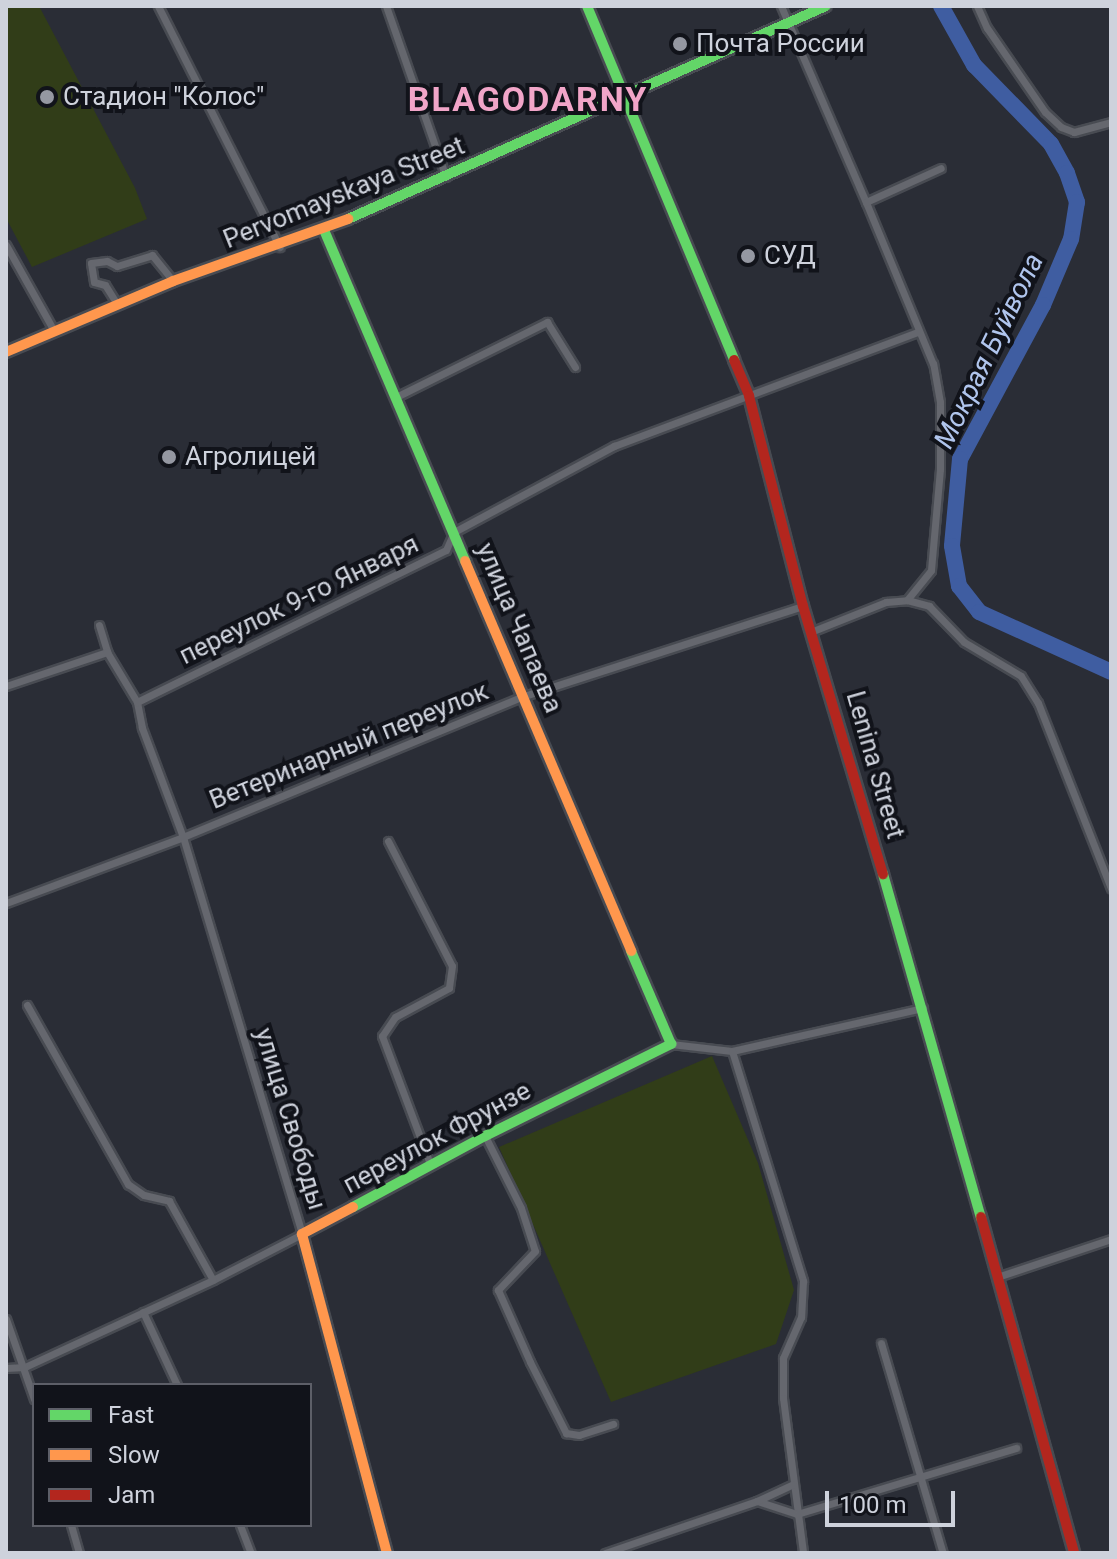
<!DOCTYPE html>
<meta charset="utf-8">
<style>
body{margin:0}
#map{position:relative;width:1117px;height:1559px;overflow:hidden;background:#2a2d36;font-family:Roboto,sans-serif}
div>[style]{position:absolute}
.green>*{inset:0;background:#313d18}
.river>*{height:16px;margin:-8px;padding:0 8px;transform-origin:8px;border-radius:8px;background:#3f5da1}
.roads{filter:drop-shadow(2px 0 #484b52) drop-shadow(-2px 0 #484b52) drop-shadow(0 2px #484b52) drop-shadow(0 -2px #484b52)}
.street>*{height:7px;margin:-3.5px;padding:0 3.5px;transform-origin:3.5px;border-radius:3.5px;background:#65676e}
.fast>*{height:10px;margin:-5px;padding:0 5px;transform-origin:5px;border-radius:5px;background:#63d668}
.slow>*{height:10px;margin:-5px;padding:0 5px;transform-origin:5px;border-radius:5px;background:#ff974d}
.jam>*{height:10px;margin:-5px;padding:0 5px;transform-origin:5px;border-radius:5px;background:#b3261e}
.dots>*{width:22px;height:22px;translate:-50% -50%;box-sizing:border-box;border:4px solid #11131a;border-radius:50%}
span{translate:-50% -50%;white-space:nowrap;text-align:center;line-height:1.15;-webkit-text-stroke:8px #11131a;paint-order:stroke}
.poi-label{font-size:26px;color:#ced2dc}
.left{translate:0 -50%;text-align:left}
.street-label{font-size:26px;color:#ced2dc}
.water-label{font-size:28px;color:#b0c5ed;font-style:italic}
.district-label{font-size:34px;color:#f1a5c8;font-weight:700;letter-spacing:2px}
.frame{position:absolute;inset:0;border:8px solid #ced2dc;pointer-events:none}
.legend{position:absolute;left:32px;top:1383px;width:280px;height:144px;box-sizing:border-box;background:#11131a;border:2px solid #5d5f68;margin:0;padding:10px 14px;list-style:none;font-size:24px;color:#ced2dc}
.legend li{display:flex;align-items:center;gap:16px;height:40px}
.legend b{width:40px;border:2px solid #5d5f68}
.scale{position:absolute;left:825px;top:1491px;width:130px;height:36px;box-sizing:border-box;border:4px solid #ced2dc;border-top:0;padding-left:10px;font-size:24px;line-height:28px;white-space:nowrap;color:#ced2dc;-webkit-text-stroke:6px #11131a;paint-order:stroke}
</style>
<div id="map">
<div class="green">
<div style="clip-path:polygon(6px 6px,39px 6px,135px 188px,147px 219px,32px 267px,6px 218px)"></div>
<div style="clip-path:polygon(712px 1056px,758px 1163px,794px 1290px,776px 1344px,611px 1402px,499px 1147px)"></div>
</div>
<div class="river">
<div style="left:941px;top:6px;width:68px;rotate:60.8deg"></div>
<div style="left:974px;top:65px;width:110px;rotate:45.7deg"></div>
<div style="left:1051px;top:144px;width:33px;rotate:61deg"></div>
<div style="left:1067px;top:173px;width:31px;rotate:71deg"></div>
<div style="left:1077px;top:202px;width:37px;rotate:99deg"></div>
<div style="left:1071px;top:239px;width:72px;rotate:113deg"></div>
<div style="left:1043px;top:305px;width:175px;rotate:118.3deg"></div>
<div style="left:960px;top:459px;width:87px;rotate:95.3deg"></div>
<div style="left:952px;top:546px;width:41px;rotate:80.1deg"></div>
<div style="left:959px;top:586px;width:33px;rotate:52deg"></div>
<div style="left:979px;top:612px;width:145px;rotate:24.4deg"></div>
</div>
<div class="roads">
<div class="street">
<div style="left:158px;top:6px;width:270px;rotate:63.2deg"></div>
<div style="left:386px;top:6px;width:181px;rotate:70.7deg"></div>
<div style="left:781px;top:6px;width:214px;rotate:66.6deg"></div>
<div style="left:977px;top:6px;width:24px;rotate:66deg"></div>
<div style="left:987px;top:28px;width:102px;rotate:55.4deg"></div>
<div style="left:1045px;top:112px;width:22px;rotate:43deg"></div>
<div style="left:1061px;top:127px;width:14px;rotate:21deg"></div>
<div style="left:1074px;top:132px;width:38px;rotate:-15deg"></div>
<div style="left:6px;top:245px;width:98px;rotate:60.8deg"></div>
<div style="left:117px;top:304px;width:22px;rotate:-122deg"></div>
<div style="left:105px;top:285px;width:11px;rotate:-165deg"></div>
<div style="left:94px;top:282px;width:19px;rotate:-99deg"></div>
<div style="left:91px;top:263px;width:16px;rotate:-7deg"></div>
<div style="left:107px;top:261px;width:11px;rotate:27deg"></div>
<div style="left:117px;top:266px;width:37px;rotate:-17deg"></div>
<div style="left:152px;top:255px;width:33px;rotate:51deg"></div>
<div style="left:396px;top:397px;width:169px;rotate:-26.4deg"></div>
<div style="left:547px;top:322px;width:53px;rotate:58.1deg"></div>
<div style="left:907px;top:600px;width:38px;rotate:-51deg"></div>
<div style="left:931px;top:570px;width:101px;rotate:-84.9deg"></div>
<div style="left:940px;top:469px;width:67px;rotate:-90deg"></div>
<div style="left:940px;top:402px;width:39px;rotate:-100deg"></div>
<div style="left:933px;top:364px;width:175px;rotate:-112.5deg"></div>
<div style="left:866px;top:202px;width:82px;rotate:-24.4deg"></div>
<div style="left:99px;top:625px;width:28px;rotate:73deg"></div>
<div style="left:813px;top:631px;width:79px;rotate:-21.7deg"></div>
<div style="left:886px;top:602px;width:21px;rotate:-5deg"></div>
<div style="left:907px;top:600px;width:23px;rotate:15deg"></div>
<div style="left:929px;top:606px;width:50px;rotate:45.8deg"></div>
<div style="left:964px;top:642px;width:66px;rotate:30.8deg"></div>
<div style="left:1021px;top:676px;width:32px;rotate:58deg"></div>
<div style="left:1038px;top:703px;width:199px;rotate:68.5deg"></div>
<div style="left:6px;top:686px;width:107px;rotate:-18.6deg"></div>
<div style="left:107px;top:652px;width:58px;rotate:59deg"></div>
<div style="left:137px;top:702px;width:26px;rotate:79deg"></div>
<div style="left:142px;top:728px;width:116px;rotate:69.4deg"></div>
<div style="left:183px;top:837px;width:414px;rotate:73.3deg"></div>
<div style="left:302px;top:1234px;width:100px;rotate:152.7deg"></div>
<div style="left:213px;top:1280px;width:207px;rotate:155.2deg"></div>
<div style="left:25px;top:1367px;width:19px;rotate:177deg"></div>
<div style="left:137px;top:702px;width:344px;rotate:-26.2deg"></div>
<div style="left:446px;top:550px;width:20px;rotate:-66deg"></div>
<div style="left:454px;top:532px;width:182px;rotate:-28.3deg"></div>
<div style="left:614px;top:446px;width:325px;rotate:-20.6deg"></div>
<div style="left:388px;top:841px;width:140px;rotate:62.9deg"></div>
<div style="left:452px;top:966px;width:22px;rotate:98deg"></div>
<div style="left:449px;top:988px;width:61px;rotate:151.8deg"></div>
<div style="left:395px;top:1017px;width:23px;rotate:124deg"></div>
<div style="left:382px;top:1036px;width:137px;rotate:69.4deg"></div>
<div style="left:6px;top:903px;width:189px;rotate:-20.4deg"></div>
<div style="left:183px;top:837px;width:369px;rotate:-22.5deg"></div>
<div style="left:524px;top:696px;width:293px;rotate:-17.9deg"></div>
<div style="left:27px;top:1005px;width:206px;rotate:60.6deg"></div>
<div style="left:128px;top:1184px;width:19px;rotate:35deg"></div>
<div style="left:144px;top:1195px;width:26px;rotate:13deg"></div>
<div style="left:169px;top:1201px;width:90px;rotate:60.9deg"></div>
<div style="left:671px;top:1044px;width:61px;rotate:6.5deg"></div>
<div style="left:732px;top:1051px;width:196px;rotate:-12.7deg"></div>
<div style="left:732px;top:1051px;width:241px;rotate:72.8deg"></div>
<div style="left:803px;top:1281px;width:36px;rotate:93deg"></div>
<div style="left:801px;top:1317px;width:45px;rotate:113.7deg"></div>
<div style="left:783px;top:1358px;width:40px;rotate:90deg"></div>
<div style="left:783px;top:1398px;width:156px;rotate:82.6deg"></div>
<div style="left:485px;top:1136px;width:80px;rotate:63.4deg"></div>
<div style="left:521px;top:1208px;width:45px;rotate:72deg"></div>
<div style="left:535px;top:1251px;width:54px;rotate:133.5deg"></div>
<div style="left:498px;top:1290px;width:79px;rotate:66deg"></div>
<div style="left:530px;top:1362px;width:80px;rotate:63.1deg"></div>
<div style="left:566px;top:1433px;width:13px;rotate:9deg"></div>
<div style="left:579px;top:1435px;width:36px;rotate:-18deg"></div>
<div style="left:997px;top:1277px;width:120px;rotate:-18.4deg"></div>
<div style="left:143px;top:1312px;width:81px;rotate:65deg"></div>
<div style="left:6px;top:1319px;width:85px;rotate:70.7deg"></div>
<div style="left:881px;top:1343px;width:219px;rotate:73.6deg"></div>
<div style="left:757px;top:1501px;width:42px;rotate:18deg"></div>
<div style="left:797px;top:1514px;width:229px;rotate:-16.8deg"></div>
<div style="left:71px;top:1525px;width:29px;rotate:74deg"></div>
<div style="left:240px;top:1525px;width:30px;rotate:69deg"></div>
<div style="left:605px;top:1553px;width:161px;rotate:-18.9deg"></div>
<div style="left:757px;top:1501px;width:40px;rotate:-25deg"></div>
</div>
<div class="fast">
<div style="left:587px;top:6px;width:383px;rotate:67.4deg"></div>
<div style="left:348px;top:219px;width:523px;rotate:-24.02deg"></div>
<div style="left:324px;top:230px;width:360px;rotate:66.9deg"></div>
<div style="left:883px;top:874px;width:357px;rotate:74.1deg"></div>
<div style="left:353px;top:1207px;width:150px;rotate:-28.3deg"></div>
<div style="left:485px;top:1136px;width:208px;rotate:-26.3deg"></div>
<div style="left:671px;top:1044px;width:101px;rotate:-113.3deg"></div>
</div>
<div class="slow">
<div style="left:6px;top:352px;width:181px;rotate:-23deg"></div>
<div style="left:173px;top:281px;width:186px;rotate:-19.5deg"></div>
<div style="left:465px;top:561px;width:424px;rotate:66.9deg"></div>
<div style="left:353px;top:1207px;width:58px;rotate:152.1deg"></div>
<div style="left:302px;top:1234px;width:330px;rotate:75.1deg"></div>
</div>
<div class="jam">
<div style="left:734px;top:360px;width:39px;rotate:67deg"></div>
<div style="left:749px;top:396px;width:217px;rotate:75.6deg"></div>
<div style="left:803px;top:606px;width:280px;rotate:73.4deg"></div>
<div style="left:981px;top:1217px;width:349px;rotate:74.5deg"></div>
</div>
</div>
<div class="dots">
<div style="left:680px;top:44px;background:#9598a2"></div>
<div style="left:47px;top:97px;background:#9598a2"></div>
<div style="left:748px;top:256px;background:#9598a2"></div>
<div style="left:169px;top:457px;background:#9598a2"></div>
</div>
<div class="poi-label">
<span class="left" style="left:696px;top:44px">Почта России</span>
<span class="left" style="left:63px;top:97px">Стадион "Колос"</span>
<span class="left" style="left:764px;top:256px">СУД</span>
<span class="left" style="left:185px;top:457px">Агролицей</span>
</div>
<div class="street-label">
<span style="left:344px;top:193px;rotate:-22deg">Pervomayskaya Street</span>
<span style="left:299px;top:600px;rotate:-26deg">переулок 9-го Января</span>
<span style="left:519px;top:628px;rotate:67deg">улица Чапаева</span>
<span style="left:349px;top:746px;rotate:-22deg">Ветеринарный переулок</span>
<span style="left:875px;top:765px;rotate:74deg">Lenina Street</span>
<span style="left:290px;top:1119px;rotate:73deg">улица Свободы</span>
<span style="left:437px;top:1138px;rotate:-28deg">переулок Фрунзе</span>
</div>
<div class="water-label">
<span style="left:989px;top:351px;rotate:-64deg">Мокрая Буйвола</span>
</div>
<div class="district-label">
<span style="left:528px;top:100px">BLAGODARNY</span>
</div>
<div class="frame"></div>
<ul class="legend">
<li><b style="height:10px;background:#63d668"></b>Fast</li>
<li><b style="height:10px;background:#ff974d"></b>Slow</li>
<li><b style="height:10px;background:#b3261e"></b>Jam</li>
</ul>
<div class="scale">100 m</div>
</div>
